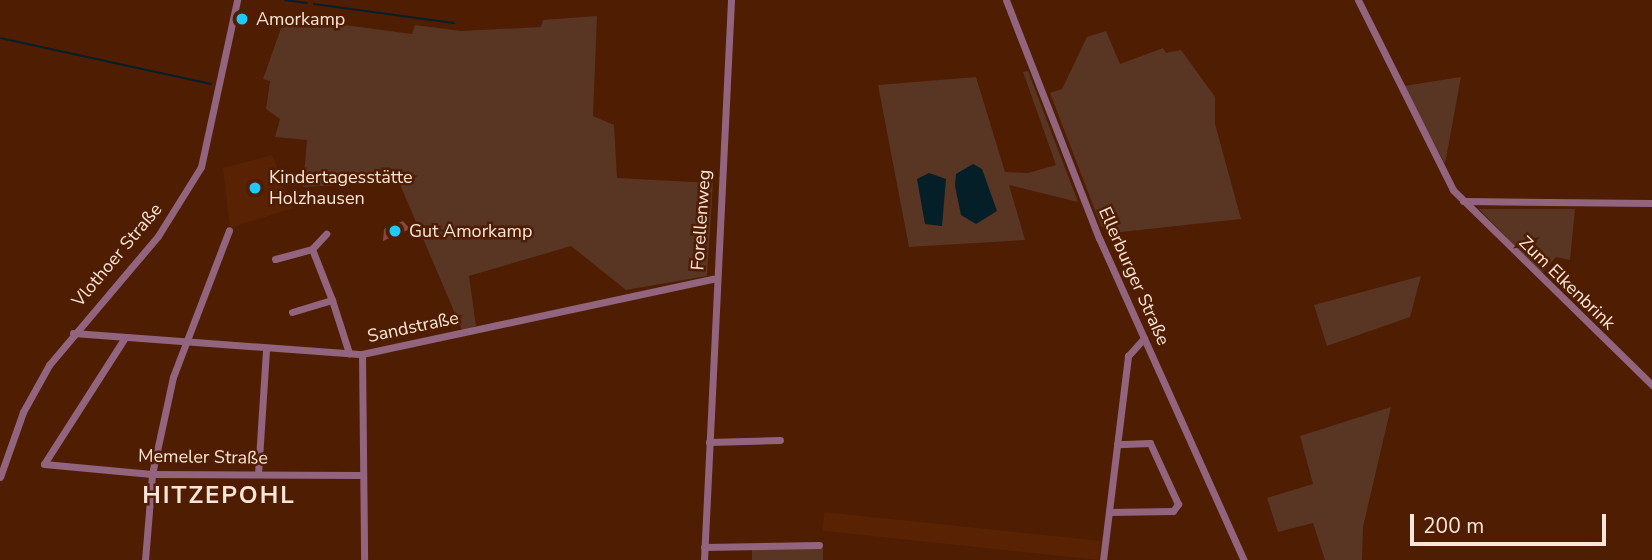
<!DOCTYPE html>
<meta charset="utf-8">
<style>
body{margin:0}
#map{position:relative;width:1652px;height:560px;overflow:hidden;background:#4e1d02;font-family:"Nunito Sans",sans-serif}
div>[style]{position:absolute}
.built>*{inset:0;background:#592303;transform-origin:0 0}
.green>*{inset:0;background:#593523;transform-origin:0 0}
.water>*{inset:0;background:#051f28}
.stream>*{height:2px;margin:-1px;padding:0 1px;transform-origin:1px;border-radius:1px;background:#051f28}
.building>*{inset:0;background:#894641}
.minor>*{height:7px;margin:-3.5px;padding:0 3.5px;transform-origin:3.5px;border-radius:3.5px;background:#92647d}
.dots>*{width:19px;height:19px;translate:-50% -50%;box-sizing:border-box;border:4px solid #4e1d02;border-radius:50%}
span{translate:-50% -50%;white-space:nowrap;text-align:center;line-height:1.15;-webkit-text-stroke:5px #4e1d02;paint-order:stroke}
.poi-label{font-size:18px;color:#fee5da}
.left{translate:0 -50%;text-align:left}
.street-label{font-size:18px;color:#fee5da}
.district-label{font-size:24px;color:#fee5da;font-weight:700;letter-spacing:2px}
.scale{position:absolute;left:1410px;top:514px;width:196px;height:32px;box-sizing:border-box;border:4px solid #fee5da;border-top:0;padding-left:9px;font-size:21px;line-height:24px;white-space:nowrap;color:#fee5da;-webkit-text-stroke:5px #4e1d02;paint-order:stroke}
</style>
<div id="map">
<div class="built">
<div style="clip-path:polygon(272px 155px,293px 208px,230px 228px,223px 168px)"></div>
<div style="left:1101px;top:541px;width:19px;height:278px;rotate:96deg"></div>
</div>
<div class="green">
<div style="clip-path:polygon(597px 16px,593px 116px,614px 125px,617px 178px,713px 183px,707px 276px,626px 290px,571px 246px,469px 276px,476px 326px,462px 330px,399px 182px,303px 187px,307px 140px,275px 137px,280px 119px,266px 109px,270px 81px,263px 79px,285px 17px,412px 34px,415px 25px,461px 31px,541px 27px,543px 20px)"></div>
<div style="clip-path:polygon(1106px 31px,1120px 64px,1163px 48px,1166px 53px,1181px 50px,1215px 97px,1215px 124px,1241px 219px,1112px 233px,1101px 226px,1050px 93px,1062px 89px,1087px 37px)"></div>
<div style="clip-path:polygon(1028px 71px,1078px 202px,1009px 185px,1025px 240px,909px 247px,878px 85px,976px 77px,1005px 172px,1028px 173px,1056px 165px,1023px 72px)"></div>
<div style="clip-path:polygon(1461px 77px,1445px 164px,1404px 86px)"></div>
<div style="clip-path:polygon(1479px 209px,1575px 209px,1570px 260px,1556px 257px,1542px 273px)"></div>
<div style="clip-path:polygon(1421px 276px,1410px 317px,1327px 346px,1314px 305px)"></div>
<div style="clip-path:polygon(1391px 407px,1363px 527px,1362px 560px,1325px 560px,1313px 523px,1278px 532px,1267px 498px,1313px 484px,1300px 436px)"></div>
<div style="left:823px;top:548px;width:12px;height:71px;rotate:90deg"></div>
</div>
<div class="water">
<div style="clip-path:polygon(973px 164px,982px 169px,997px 211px,976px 224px,961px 215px,955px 186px,956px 174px)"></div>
<div style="clip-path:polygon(929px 173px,946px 179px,942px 226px,925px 224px,917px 179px)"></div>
</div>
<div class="stream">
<div style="left:285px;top:0;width:22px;rotate:8deg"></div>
<div style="left:314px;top:4px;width:141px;rotate:7.7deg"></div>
<div style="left:0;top:38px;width:216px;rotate:12.3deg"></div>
</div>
<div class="building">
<div style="clip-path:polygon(403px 221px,410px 229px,383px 241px,384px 229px)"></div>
</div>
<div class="minor">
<div style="left:1006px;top:0;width:256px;rotate:68.7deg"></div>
<div style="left:1099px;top:238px;width:353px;rotate:65.8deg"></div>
<div style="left:1358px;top:0;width:212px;rotate:63.4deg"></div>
<div style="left:1453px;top:190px;width:279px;rotate:44.4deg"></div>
<div style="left:1463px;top:201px;width:189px;rotate:0.6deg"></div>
<div style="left:312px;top:249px;width:21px;rotate:-47deg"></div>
<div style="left:275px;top:259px;width:38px;rotate:-15deg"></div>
<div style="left:312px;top:249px;width:55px;rotate:68.6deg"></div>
<div style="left:292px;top:312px;width:42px;rotate:-16.7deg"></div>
<div style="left:332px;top:300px;width:56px;rotate:72.2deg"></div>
<div style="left:73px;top:333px;width:290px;rotate:4.2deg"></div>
<div style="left:362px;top:354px;width:359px;rotate:-12.1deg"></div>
<div style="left:124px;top:339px;width:148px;rotate:122.6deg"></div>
<div style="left:44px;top:464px;width:108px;rotate:5.3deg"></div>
<div style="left:152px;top:474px;width:210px;rotate:0.3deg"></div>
<div style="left:362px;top:354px;width:206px;rotate:89.4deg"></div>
<div style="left:709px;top:442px;width:71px;rotate:-1.6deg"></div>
<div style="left:258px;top:474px;width:125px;rotate:-86.3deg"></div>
<div style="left:0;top:477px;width:69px;rotate:-70.5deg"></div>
<div style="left:23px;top:412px;width:54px;rotate:-61deg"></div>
<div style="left:49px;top:365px;width:169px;rotate:-49.8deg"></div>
<div style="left:158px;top:236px;width:81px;rotate:-58.1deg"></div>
<div style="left:201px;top:167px;width:171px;rotate:-77.8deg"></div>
<div style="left:1109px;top:512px;width:64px;rotate:-0.9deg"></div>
<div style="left:1173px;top:511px;width:9px;rotate:-54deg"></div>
<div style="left:1178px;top:504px;width:67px;rotate:-114.7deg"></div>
<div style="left:1150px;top:443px;width:33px;rotate:178deg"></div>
<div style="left:704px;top:547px;width:115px;rotate:-1deg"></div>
<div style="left:145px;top:560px;width:86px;rotate:-85.3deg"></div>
<div style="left:152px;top:474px;width:99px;rotate:-77.8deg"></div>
<div style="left:173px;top:377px;width:157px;rotate:-69.1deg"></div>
<div style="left:704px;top:560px;width:561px;rotate:-87.24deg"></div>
<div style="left:1103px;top:560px;width:206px;rotate:-83deg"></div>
<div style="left:1128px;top:356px;width:24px;rotate:-48deg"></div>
</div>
<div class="dots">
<div style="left:242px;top:19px;background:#1fc9fd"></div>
<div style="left:255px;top:188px;background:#1fc9fd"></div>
<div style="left:395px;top:231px;background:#1fc9fd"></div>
</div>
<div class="poi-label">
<span class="left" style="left:256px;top:19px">Amorkamp</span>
<span class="left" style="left:269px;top:188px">Kindertagesstätte<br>Holzhausen</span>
<span class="left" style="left:409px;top:231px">Gut Amorkamp</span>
</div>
<div class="street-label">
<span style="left:701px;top:220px;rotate:-86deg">Forellenweg</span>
<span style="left:117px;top:255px;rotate:-50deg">Vlothoer Straße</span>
<span style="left:1134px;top:276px;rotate:66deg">Ellerburger Straße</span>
<span style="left:1567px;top:283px;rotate:44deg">Zum Elkenbrink</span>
<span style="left:413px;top:327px;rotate:-12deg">Sandstraße</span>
<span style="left:203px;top:457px;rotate:1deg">Memeler Straße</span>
</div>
<div class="district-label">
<span style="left:219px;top:496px">HITZEPOHL</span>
</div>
<div class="scale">200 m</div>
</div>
